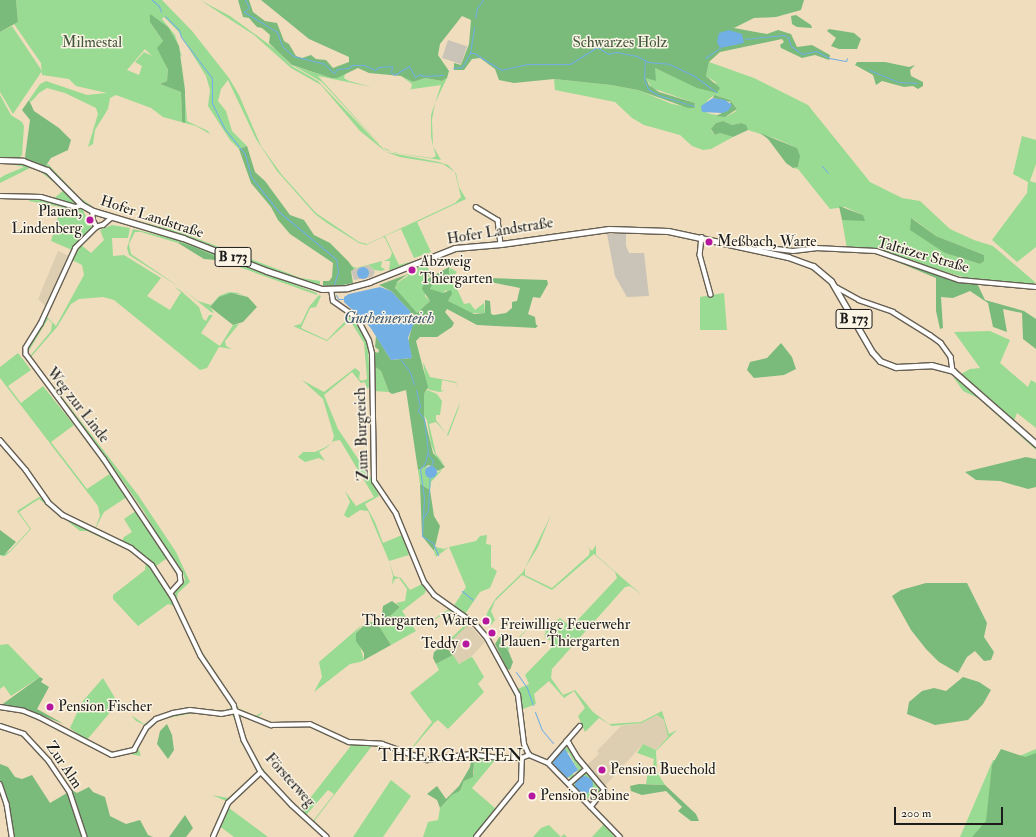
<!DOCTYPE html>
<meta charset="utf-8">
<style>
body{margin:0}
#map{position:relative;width:1036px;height:837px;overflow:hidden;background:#f0ddbd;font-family:"IM FELL Double Pica",serif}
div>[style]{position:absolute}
.built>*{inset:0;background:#ddceb1}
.industrial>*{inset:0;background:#c9c3b8;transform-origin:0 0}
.green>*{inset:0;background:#99db92}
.forest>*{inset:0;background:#7abb7c}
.water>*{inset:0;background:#72afe4}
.round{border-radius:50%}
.stream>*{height:1px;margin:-0.5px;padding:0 0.5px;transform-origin:0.5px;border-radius:0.5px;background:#72afe4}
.roads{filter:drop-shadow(1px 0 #666054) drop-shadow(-1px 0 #666054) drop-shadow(0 1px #666054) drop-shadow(0 -1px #666054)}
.minor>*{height:3.5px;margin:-1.75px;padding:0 1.75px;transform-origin:1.75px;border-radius:1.75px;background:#fff}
.tertiary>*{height:4px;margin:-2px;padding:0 2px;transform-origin:2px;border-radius:2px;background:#fff}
.primary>*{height:5px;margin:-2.5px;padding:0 2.5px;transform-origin:2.5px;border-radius:2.5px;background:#fff}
.dots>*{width:11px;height:11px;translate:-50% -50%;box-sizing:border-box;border:2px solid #fcf5e5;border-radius:50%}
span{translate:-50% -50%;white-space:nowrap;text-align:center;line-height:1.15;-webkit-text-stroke:3px #fcf5e5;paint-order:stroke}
.shield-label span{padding:1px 3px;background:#fcf5e5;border:1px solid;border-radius:3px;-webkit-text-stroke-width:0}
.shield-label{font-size:14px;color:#1c1c1c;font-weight:700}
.park-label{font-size:15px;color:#42553f}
.poi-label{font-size:15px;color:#1c1c1c}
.right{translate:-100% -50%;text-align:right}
.left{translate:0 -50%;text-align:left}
.street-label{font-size:15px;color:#1c1c1c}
.water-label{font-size:16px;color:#3e576c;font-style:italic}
.quarter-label{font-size:17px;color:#1c1c1c;letter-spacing:1px}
.scale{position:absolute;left:894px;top:807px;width:109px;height:18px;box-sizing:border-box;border:2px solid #1c1c1c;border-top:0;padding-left:5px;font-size:12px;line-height:14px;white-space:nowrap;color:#1c1c1c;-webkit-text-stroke:3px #fcf5e5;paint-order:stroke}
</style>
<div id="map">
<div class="built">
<div style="clip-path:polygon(58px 251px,69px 256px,46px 307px,38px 299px)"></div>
<div style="clip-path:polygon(468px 623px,485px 642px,471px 657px,459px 664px,446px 646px)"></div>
<div style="clip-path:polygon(657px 715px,664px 720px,668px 737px,655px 750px,643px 744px,605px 786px,586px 766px,599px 754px,597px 751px,621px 726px,642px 723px)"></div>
</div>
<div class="industrial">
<div style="left:448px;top:40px;width:20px;height:19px;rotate:18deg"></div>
<div style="clip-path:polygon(626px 234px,626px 246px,629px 253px,644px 253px,649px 296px,627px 297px,615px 276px,607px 234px)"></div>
<div style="clip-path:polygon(369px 265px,375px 272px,372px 277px,354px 280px,351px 270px)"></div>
</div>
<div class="green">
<div style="clip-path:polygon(evenodd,16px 0,162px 0,192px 31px,229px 78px,239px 95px,261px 146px,282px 175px,316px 213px,359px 242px,367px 244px,455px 203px,461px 197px,455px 172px,443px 164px,400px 157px,386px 152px,360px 131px,321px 85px,291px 68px,254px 35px,200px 0,230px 16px,278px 51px,292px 66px,318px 81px,386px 152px,439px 162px,448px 165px,456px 173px,459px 187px,466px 199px,417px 222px,431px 252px,414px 258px,401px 229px,385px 236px,399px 265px,413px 261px,389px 272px,390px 261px,384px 261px,390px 258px,392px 253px,385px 238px,383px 237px,366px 245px,363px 244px,359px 243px,327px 223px,315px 214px,277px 171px,256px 139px,228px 80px,221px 89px,218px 101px,226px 111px,232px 131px,247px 146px,239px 149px,230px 140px,208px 106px,210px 90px,206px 76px,178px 31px,164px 17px,162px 19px,175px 35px,182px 57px,187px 121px,208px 131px,210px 134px,196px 126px,163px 117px,151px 108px,116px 95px,110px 98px,108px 109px,95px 130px,93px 144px,88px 147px,98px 114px,96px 108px,65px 93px,47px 88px,39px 93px,31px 102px,29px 100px,40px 84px,46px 81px,87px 95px,107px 93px,76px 86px,69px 79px,42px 75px,41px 63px,14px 24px,18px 22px,16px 0,150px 22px,182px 57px,185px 91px,182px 122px,181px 92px,160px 84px,167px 81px,168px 71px,160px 51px,163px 41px,150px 22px,16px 0,145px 49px,152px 56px,144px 52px,135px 62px,142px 66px,139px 75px,127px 70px,145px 49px)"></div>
<div style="clip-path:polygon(12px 26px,42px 71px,13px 114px,0 92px,0 32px)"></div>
<div style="clip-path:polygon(evenodd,709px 62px,754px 78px,808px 105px,870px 182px,902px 198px,920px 201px,950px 229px,974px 240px,993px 246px,1036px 283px,1029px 286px,976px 281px,862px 247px,861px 250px,847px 249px,842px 220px,863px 215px,845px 207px,830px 209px,798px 169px,793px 168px,798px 167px,799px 163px,797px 148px,777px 139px,748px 130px,741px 123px,732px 125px,723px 121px,716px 123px,711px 130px,715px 135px,720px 133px,733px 137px,711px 149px,703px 150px,692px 146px,680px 135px,644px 125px,632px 118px,615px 102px,555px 90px,554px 79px,611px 85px,638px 90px,672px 104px,694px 108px,695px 103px,652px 88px,646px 78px,655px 68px,697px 87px,717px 83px,706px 76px,709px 62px,714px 95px,730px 100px,737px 109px,735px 112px,725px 117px,707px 113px,707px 101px,714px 95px,709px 62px,912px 218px,936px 236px,984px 255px,980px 264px,945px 253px,912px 218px)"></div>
<div style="clip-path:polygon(294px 66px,331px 78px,345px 74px,344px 78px,349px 81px,372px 87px,318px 76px,382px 147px,395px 153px,432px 158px,436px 156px,433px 146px,431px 137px,431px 115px,441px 85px,406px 90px,411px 89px,412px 84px,401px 76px,413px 82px,425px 78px,442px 81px,447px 78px,435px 103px,432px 120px,433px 146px,441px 160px,401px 154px,386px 150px,378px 143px,322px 82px)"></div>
<div style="clip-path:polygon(0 95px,11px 115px,22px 122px,24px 126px,22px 155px,18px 159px,0 158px)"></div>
<div style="clip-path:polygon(1022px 136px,1036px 140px,1036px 164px,1030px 181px,1036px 183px,1036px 247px,1017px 262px,992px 240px,1027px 193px,1028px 182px,1013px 174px)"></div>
<div style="clip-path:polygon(0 162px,23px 164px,37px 168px,50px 175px,78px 204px,78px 205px,53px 199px,64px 190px,38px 170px,30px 168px,0 183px,0 178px,5px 175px,24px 167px)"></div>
<div style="clip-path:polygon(48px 164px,79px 197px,99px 211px,177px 231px,301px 278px,320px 281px,320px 284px,311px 284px,94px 210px,83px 203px,59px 178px,44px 167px)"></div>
<div style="clip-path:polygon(29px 197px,41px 198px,82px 209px,92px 227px,72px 250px,51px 241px,61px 207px,29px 201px)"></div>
<div style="clip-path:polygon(112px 225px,130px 228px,128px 238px,112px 238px,113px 256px,124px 255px,161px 278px,147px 296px,170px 310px,181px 292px,174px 287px,180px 290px,199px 307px,203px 319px,206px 321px,209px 315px,213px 315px,201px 333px,220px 346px,233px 325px,239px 324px,225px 341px,226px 346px,232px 349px,219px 347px,207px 368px,200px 370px,114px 300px,103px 297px,79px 299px,71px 304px,57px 327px,31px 357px,138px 495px,176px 552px,190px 582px,178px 593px,177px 598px,195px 641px,239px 708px,255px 716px,263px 712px,257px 718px,237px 707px,197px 646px,175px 599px,175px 592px,185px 580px,182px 570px,169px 555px,143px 510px,101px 450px,31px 361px,31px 355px,51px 331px,52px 323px,48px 319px,27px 354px,28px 346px,40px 329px,55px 298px,47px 317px,56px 326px,84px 275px,82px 265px,72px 260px,76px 253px,81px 245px,91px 253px,104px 240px,100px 230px)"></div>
<div style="clip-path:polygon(133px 229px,179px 240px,317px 293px,317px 295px,225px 262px,179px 242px,178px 243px,141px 232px,135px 232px,129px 244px,131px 254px,181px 288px,198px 301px,211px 305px,219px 296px,229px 292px,238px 293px,248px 297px,239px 294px,219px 297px,210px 307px,214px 313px,211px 312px,181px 288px,129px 255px,127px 248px)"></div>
<div style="clip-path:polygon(382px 261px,381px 267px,385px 269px,382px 271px,374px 270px,369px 265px,354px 269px,352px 266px,356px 268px)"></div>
<div style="clip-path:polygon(425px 263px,432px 275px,428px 277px,425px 296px,430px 301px,417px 313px,397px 293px,395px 284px,408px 276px,407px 274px)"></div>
<div style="clip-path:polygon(449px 267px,457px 272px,452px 278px,464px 304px,470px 303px,475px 310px,484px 303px,485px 313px,468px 313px,457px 308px,448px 301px,451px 296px,446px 290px,443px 293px,431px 291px,430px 286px,444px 277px,450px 270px)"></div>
<div style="clip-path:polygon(724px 293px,727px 330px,700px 330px,700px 297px)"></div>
<div style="clip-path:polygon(319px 295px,321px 296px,316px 307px,310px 308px,301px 328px,327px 340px,350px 316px,362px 331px,368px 344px,370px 386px,367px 389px,365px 382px,361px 383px,352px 372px,324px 395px,338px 429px,371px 478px,379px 496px,365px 504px,375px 522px,383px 543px,402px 535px,409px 555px,389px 561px,394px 576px,401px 578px,410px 590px,422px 584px,426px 589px,425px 593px,402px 611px,416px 631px,449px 609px,464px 618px,470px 623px,446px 646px,444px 645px,466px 624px,463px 618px,451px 611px,447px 612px,416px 631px,391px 645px,379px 626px,400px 607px,396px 603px,405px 601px,407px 589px,399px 578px,395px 579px,392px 585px,393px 576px,389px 561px,368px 511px,360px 510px,348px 518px,344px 515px,350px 502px,345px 491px,356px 506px,374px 497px,340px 440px,334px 441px,326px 448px,319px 452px,325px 461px,319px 458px,305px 462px,298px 457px,303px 452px,315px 452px,324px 448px,332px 443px,334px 436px,323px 399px,302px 380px,324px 392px,355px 368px,360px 372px,359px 379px,362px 381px,367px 379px,364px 343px,351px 322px,348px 322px,327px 341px,293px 326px,301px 324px,309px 307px)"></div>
<div style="clip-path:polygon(990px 331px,1010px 340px,1000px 363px,1028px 387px,1031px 380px,1036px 383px,1036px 428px,1017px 413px,1014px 421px,1036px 441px,1036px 450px,978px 398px,963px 391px,954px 378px,970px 369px,980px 368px,954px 332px)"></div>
<div style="clip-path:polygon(373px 351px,374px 366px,381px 371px,389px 392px,374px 391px)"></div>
<div style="clip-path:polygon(18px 353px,31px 370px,8px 386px,21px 403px,43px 386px,74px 425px,51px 442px,87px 489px,111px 473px,127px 497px,104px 512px,94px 531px,100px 516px,98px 506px,0 378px,0 367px)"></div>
<div style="clip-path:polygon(423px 362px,430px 377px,456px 382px,460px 394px,460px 402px,458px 410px,448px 436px,436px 422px,429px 424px,436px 454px,444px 464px,437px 459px,431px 444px,427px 420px,424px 416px,424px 394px,427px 390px,430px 391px,437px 394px,442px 401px,440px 415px,436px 415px,436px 420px,447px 435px,460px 402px,460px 394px,456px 383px,442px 380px,441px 390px,444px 391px,439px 392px,427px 389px)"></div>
<div style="clip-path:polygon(427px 466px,426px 472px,437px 473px,443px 469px,431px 482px,430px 490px,420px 484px,418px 470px)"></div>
<div style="clip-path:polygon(39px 497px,44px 500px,68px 520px,134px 552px,143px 559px,154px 570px,171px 597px,196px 650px,232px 702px,234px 708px,232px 711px,219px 713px,183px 709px,160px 716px,145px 725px,136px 721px,131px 715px,144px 724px,162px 714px,174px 710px,194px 708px,227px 711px,232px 706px,192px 644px,174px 606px,168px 604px,138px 626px,113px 599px,113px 595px,145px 570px,146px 562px,140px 556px,87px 531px,80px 531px,39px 499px,19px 512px,31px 529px,11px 551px,5px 556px,0 556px,10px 551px,30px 529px,17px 511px)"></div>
<div style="clip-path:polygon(137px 510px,167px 558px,155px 567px,147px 558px,121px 543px,124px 537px,132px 532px,124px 519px)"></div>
<div style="clip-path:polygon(551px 515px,538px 547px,525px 568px,525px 575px,552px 588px,589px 555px,590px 550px,587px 546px,592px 551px,596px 545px,596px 555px,642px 595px,630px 586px,625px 587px,552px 669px,551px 678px,563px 695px,575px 690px,593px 712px,609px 724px,641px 722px,662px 711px,669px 734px,677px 730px,656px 751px,657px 772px,665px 785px,646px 784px,648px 772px,653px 767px,654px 759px,637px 753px,643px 744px,656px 750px,668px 737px,664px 720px,657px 715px,642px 723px,612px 726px,599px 718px,585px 732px,578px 716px,585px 708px,574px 691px,564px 698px,549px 681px,534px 694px,536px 704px,523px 709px,518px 689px,529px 684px,525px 675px,555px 644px,544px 637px,549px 634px,544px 635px,546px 632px,535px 621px,508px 650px,503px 647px,501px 644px,501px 640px,503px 646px,509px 647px,535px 621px,544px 629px,560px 618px,569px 625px,574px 624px,617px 578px,615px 572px,594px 554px,552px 590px,522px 575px,495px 601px,491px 611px,495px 620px,491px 625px,486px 616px,488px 611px,496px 598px,523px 572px)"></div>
<div style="clip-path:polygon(487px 535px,486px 544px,491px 545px,491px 567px,497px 571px,490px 588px,480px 592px,465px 614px,453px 607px,466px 587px,449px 547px,436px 557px,434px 551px,436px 547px,444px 549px,449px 547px,476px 541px,480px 536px)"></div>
<div style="clip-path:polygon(362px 625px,356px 633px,364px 660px,367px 659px,360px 662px,350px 664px,314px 692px,322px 677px,319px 662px)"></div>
<div style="clip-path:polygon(8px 644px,40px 677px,11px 696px,4px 686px,0 689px,0 645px)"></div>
<div style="clip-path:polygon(453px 655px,459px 664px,471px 657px,473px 658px,484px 677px,478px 684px,484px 692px,448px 729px,438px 720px,434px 723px,411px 750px,412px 753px,410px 750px,432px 722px,410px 693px,439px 670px,436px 664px)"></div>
<div style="clip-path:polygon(103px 678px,118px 703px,86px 741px,70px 728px,82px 702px)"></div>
<div style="clip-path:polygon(188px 711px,213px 715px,234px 714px,242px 738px,258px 768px,257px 777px,252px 782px,226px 801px,212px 795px,228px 798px,252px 782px,257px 772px,244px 745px,234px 718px,232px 715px,216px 716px,194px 713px,163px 719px,155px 723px,144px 735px,138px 747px,141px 756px,130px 754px,136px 749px,146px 729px,152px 723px,173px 713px)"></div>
<div style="clip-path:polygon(240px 714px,274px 727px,298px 724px,313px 726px,344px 742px,360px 745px,376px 744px,389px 746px,414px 758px,390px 747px,372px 746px,315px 820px,315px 822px,324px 830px,328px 837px,313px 821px,334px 794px,328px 790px,306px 815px,300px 811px,350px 747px,350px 744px,339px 741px,308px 726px,294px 725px,277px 727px,270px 727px,245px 716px,240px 717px,242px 731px,258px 763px,297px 809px,264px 773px,253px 756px,246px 742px,241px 731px,239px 724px,238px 716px)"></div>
<div style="clip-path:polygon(566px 746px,582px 768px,571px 778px,562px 776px,552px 763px,552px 760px,559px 752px,554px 757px,574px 775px,576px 773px,578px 770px,569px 753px,560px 751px)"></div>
<div style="clip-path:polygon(1036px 749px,1036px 837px,960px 837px,993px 760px,1010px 760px)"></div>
<div style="clip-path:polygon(488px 759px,495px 760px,472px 788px,496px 809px,474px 837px,423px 837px,428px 822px,438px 820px,440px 808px,452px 795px,460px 791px,464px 781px,474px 774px,474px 763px)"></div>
<div style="clip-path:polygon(583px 774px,589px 774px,600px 788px,600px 794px,592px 801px,572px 786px)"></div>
<div style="clip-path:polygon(391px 780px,411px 796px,383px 837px,353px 837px)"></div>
<div style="clip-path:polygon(229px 808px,268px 837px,234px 837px,218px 825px)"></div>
<div style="clip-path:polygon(604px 824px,615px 837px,592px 837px)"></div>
<div style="clip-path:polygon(549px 825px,561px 837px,564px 834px,567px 837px,533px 837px,541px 828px)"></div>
</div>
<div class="forest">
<div style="clip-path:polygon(0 0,16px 0,18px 22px,0 32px)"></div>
<div style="clip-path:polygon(238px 0,249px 0,253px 12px,265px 21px,277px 23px,284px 41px,289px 44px,296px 56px,302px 58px,311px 55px,316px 59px,326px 60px,333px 68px,349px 62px,349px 57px,309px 39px,261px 0,804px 0,801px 10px,776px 17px,754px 18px,734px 28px,767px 34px,778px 30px,791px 34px,797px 47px,812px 45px,830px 55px,829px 60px,815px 55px,802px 58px,781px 48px,780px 45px,784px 42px,782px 39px,720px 52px,709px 62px,706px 76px,720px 88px,717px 93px,697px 88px,655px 68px,656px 81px,646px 78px,649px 85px,659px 92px,695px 103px,694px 108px,688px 108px,638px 90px,611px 85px,554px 79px,514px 83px,499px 80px,495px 69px,480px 58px,472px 59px,464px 70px,454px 70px,454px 63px,461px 65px,469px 44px,471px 20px,462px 16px,440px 44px,438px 55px,449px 71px,447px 78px,442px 81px,425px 78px,413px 82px,401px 76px,369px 73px,358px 68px,337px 78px,331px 78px,292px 65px,269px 43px,270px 35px,262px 28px,257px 27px,249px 18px,243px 17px)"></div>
<div style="clip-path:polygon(150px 14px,168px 27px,179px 46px,185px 91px,185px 123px,182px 122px,181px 92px,160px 84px,167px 81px,168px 70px,157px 48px,163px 41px,150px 22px)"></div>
<div style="clip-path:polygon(796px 15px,811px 25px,812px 28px,797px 27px,792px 24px,791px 16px)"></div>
<div style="clip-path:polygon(829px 29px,854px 33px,861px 39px,857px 49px,839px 49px,831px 46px,836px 38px,827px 31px)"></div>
<div style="clip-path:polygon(857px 62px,885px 62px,909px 67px,915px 65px,910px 70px,911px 76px,923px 82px,923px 86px,918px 89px,913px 86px,904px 87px,882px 81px,876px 85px,873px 75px,855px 65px)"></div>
<div style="clip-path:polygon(714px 95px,730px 100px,737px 109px,725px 117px,716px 116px,722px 113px,731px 102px,713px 98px)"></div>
<div style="clip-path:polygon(29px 100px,34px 111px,59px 128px,71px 140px,68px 150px,51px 158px,45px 167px,26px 160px,25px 157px,30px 120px,22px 110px)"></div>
<div style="clip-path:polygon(723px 121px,732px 125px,741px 123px,746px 125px,748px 130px,733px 137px,720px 133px,715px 135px,711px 129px,716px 123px)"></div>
<div style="clip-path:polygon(760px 133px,797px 148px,800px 156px,798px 167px,793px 168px,786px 163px,768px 139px)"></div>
<div style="clip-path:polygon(247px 146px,255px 172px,265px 181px,290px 215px,304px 220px,314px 235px,330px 243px,348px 261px,354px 269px,351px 271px,353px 283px,338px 286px,323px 286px,323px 281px,329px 281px,332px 277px,333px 263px,290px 234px,278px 220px,271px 207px,251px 183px,239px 149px)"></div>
<div style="clip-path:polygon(839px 206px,863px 215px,865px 221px,842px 220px)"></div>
<div style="clip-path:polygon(911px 218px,936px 236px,984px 255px,984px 261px,980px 264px,945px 253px,910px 230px)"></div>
<div style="clip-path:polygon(179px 242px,194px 247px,226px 261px,204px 259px,178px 243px)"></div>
<div style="clip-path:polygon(862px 247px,881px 248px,939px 272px,976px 281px,985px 300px,1024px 311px,1036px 319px,1036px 349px,1023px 339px,1022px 313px,1003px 309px,1007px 332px,993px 327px,988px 303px,970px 291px,953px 298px,941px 297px,943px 328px,940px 329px,936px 311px,936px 278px,878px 254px,861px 253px)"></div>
<div style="clip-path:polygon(449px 267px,449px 274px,434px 281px,430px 289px,443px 293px,451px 290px,452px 294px,448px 301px,474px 314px,485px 313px,485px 300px,490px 301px,491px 314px,494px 315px,506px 313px,512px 308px,512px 302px,517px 301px,520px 288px,490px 282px,489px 278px,547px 280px,548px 284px,540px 298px,533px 297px,528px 314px,535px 317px,536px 325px,538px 325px,536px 328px,477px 325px,447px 309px,445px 312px,454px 323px,452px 327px,437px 337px,420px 337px,416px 341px,428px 387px,424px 394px,424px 416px,433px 453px,445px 467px,438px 471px,429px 465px,418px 470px,406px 390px,392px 394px,389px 392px,381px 371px,374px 366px,373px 351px,378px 353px,379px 350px,375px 347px,376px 336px,391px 360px,412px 358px,408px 342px,412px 327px,410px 311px,391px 291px,379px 285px,408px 274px,397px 282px,395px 288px,417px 313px,430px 301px,422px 289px,424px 281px)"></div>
<div style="clip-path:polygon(231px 293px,248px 297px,257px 307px,243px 322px,233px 325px,210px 307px,219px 297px)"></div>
<div style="clip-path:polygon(781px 343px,792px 357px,796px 369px,784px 375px,754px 378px,747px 370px,750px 362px,767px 358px)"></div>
<div style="clip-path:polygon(1026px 457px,1036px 459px,1036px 487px,1028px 489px,1000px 481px,976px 480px,965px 472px)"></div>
<div style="clip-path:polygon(420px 484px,430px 490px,434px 516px,440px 526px,434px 551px,422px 536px)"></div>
<div style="clip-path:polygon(0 530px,16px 542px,4px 555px,0 555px)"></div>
<div style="clip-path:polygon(926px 583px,967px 583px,987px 623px,984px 637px,994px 652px,991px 660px,984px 661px,975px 651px,967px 657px,958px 673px,939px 662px,926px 649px,911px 630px,892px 596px,901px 590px)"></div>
<div style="clip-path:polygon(392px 601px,400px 607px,379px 626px,391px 645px,364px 660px,364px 653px,356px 641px,356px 633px,366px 623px,381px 621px,383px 606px)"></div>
<div style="clip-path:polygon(502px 633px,501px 644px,508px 650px,513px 662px,510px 670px,507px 669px,495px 644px)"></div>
<div style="clip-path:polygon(444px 645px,453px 655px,436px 664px,433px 658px,434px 652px)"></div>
<div style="clip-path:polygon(40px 677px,43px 679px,41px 682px,49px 687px,37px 709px,64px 724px,28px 710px,0 706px)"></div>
<div style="clip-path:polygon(963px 677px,979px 682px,991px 690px,983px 704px,968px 720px,935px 725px,907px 714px,909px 702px,922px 691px,934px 688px,946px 691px)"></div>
<div style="clip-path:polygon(167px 724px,172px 735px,174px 750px,168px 759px,157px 744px,160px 731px)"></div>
<div style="clip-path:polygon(1001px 749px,1025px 757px,1036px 753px,1036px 837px,972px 837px,986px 821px,992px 765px)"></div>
<div style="clip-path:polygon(472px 756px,488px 759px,474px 763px,473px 777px,464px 781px,460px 791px,452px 795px,440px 808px,437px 800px,427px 794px,437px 786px,446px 799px,459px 786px,470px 767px)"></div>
<div style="clip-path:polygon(0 764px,8px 767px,15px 777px,22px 779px,32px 775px,50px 803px,72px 790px,77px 793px,89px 787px,93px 792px,105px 797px,110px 816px,126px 824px,140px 820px,148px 835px,153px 837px,13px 837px,9px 806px,0 791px)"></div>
<div style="clip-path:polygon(639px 784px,665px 785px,696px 814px,699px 821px,691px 821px,678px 811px,682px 807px,666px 791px,642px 795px,631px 791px,630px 786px)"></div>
<div style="clip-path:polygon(185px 815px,193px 828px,186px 837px,169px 837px)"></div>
</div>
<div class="water">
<div style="clip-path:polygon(729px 30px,742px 34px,744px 43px,720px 48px,717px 42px,719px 33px)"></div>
<div style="clip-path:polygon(713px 98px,725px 100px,732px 105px,728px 111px,722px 113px,702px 112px,701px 106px)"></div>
<div class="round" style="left:357px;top:267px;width:12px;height:12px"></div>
<div style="clip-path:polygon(380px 287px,391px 291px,410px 311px,414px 323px,408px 338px,412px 358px,391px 360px,370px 327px,344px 302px,344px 297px,349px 294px)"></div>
<div class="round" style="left:425px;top:466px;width:12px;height:12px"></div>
<div style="clip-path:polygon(565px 749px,578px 770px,567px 778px,553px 764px,554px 757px)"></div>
<div class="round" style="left:575px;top:776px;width:18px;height:18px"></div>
</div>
<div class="stream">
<div style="left:152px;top:0;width:9px;rotate:41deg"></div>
<div style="left:159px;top:6px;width:6px;rotate:72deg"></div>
<div style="left:245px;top:0;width:8px;rotate:60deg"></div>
<div style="left:249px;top:7px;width:7px;rotate:135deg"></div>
<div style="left:244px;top:12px;width:39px;rotate:31deg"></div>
<div style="left:277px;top:32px;width:15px;rotate:70deg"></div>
<div style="left:282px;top:46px;width:15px;rotate:42deg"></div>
<div style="left:293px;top:56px;width:32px;rotate:14deg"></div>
<div style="left:324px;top:64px;width:13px;rotate:42deg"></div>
<div style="left:334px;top:73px;width:5px;rotate:-53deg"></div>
<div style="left:337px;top:69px;width:11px;rotate:-5deg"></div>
<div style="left:348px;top:68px;width:5px;rotate:-37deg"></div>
<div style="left:352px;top:65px;width:12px"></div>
<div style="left:364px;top:65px;width:12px;rotate:24deg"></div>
<div style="left:375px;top:70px;width:5px;rotate:-37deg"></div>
<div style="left:379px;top:67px;width:13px;rotate:-4deg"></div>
<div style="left:392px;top:66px;width:6px;rotate:99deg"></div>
<div style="left:391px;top:72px;width:4px;rotate:45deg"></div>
<div style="left:394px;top:75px;width:17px;rotate:-31deg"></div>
<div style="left:409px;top:66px;width:13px;rotate:61deg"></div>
<div style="left:415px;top:77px;width:6px;rotate:-31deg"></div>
<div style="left:420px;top:74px;width:4px;rotate:34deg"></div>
<div style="left:423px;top:76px;width:20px;rotate:-3deg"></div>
<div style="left:165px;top:16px;width:20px;rotate:45deg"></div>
<div style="left:179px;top:30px;width:7px;rotate:74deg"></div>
<div style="left:181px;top:37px;width:51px;rotate:52.9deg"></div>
<div style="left:212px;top:78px;width:25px;rotate:90deg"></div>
<div style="left:212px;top:103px;width:28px;rotate:64deg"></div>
<div style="left:224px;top:128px;width:33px;rotate:51deg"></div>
<div style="left:245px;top:154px;width:24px;rotate:75deg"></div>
<div style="left:251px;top:177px;width:43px;rotate:51.5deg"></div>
<div style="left:278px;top:211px;width:75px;rotate:39.6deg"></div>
<div style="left:336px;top:259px;width:13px;rotate:81deg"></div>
<div style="left:338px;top:272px;width:13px;rotate:108deg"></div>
<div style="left:475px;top:18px;width:10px;rotate:-79deg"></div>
<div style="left:477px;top:8px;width:10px;rotate:-53deg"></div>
<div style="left:745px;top:39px;width:38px;rotate:-6deg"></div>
<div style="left:783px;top:35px;width:5px;rotate:22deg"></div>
<div style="left:788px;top:37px;width:9px;rotate:72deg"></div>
<div style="left:791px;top:46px;width:14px;rotate:36deg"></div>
<div style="left:802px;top:54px;width:14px;rotate:-12deg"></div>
<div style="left:816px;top:51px;width:15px;rotate:28deg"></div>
<div style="left:829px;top:58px;width:17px;rotate:10deg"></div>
<div style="left:846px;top:61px;width:3px;rotate:-72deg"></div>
<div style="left:470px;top:53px;width:26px;rotate:-81deg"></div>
<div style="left:705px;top:58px;width:18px;rotate:-34deg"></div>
<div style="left:645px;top:61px;width:18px;rotate:93deg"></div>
<div style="left:644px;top:79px;width:11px;rotate:68deg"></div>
<div style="left:648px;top:89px;width:12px;rotate:31deg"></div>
<div style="left:658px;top:95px;width:38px;rotate:17deg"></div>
<div style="left:453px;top:68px;width:9px;rotate:-6deg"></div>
<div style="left:462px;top:67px;width:16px;rotate:-60deg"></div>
<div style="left:470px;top:53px;width:4px"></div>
<div style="left:474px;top:53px;width:32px;rotate:32deg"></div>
<div style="left:501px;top:70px;width:28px;rotate:-13deg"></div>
<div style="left:528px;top:64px;width:42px"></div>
<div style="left:570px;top:64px;width:32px;rotate:-32deg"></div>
<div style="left:597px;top:47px;width:13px;rotate:32deg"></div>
<div style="left:608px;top:54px;width:8px;rotate:-14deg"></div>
<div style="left:616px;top:52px;width:21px;rotate:11deg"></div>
<div style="left:637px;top:56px;width:13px;rotate:29deg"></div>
<div style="left:648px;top:62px;width:21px;rotate:5deg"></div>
<div style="left:669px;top:64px;width:26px;rotate:25deg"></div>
<div style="left:693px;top:75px;width:29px;rotate:36deg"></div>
<div style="left:869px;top:70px;width:31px;rotate:22deg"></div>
<div style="left:898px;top:82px;width:19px;rotate:3deg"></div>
<div style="left:822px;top:166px;width:9px;rotate:49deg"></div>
<div style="left:336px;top:295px;width:4px;rotate:63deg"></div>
<div style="left:338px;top:299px;width:5px"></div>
<div style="left:401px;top:360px;width:15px;rotate:53deg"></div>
<div style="left:410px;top:372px;width:13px;rotate:72deg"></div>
<div style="left:416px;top:390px;width:16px;rotate:76deg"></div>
<div style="left:420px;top:406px;width:5px;rotate:112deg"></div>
<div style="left:418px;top:411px;width:10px;rotate:53deg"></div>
<div style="left:424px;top:419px;width:31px;rotate:83deg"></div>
<div style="left:428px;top:450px;width:13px;rotate:103deg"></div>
<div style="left:425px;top:463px;width:8px;rotate:130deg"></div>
<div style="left:420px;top:469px;width:29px;rotate:82deg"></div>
<div style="left:424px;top:498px;width:38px;rotate:93deg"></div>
<div style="left:422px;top:536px;width:13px;rotate:32deg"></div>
<div style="left:433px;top:543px;width:13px;rotate:67deg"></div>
<div style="left:428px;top:454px;width:9px;rotate:54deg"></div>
<div style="left:433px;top:461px;width:5px;rotate:112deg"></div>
<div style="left:424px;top:517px;width:8px;rotate:-60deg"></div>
<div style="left:428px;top:510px;width:33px;rotate:-87deg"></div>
<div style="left:462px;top:591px;width:14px;rotate:39deg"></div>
<div style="left:516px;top:672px;width:19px;rotate:55deg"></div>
<div style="left:527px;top:688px;width:18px;rotate:71deg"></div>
<div style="left:535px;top:712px;width:19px;rotate:69deg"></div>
<div style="left:542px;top:730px;width:17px;rotate:50deg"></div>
</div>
<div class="roads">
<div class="minor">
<div style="left:0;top:196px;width:41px;rotate:1.4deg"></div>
<div style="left:41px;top:197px;width:36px;rotate:16deg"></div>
<div style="left:76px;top:207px;width:6px;rotate:-18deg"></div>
<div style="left:476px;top:207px;width:26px;rotate:31deg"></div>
<div style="left:498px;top:220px;width:24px;rotate:83deg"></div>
<div style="left:93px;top:211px;width:9px;rotate:90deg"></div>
<div style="left:93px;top:220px;width:8px;rotate:60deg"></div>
<div style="left:112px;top:218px;width:11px;rotate:139deg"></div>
<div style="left:104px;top:225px;width:7px;rotate:164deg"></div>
<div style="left:97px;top:227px;width:30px;rotate:135deg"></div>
<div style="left:76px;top:248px;width:84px;rotate:114.7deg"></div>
<div style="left:41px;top:324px;width:28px;rotate:122deg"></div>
<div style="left:26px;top:348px;width:6px;rotate:90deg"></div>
<div style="left:26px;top:354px;width:131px;rotate:53.4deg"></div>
<div style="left:104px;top:459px;width:137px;rotate:56.3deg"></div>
<div style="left:180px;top:573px;width:9px;rotate:84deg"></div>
<div style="left:181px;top:582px;width:15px;rotate:132deg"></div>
<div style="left:702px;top:237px;width:18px;rotate:96deg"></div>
<div style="left:700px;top:255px;width:41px;rotate:74.6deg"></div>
<div style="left:836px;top:287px;width:26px;rotate:29deg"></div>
<div style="left:859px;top:300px;width:36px;rotate:19deg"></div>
<div style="left:893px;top:312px;width:44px;rotate:31.9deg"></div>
<div style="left:930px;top:335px;width:14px;rotate:36deg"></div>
<div style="left:941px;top:343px;width:17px;rotate:54deg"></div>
<div style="left:951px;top:357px;width:14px;rotate:82deg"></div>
<div style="left:0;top:440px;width:40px;rotate:49deg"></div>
<div style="left:26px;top:470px;width:39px;rotate:55deg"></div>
<div style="left:48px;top:502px;width:20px;rotate:41deg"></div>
<div style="left:63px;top:515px;width:76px;rotate:25.9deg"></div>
<div style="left:131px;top:548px;width:27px;rotate:39deg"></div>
<div style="left:152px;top:565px;width:38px;rotate:57deg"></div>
<div style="left:173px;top:597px;width:65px;rotate:64.6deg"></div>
<div style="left:201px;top:656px;width:59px;rotate:56deg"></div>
<div style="left:234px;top:705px;width:36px;rotate:74deg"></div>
<div style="left:244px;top:740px;width:36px;rotate:62deg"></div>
<div style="left:261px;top:772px;width:45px;rotate:46.8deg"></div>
<div style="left:292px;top:805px;width:47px;rotate:42.4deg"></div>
<div style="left:0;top:707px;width:24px;rotate:9deg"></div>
<div style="left:24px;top:711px;width:16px;rotate:22deg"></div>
<div style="left:39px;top:717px;width:82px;rotate:27.5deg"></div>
<div style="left:112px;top:755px;width:23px;rotate:-13deg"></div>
<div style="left:134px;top:750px;width:25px;rotate:-61deg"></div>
<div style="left:146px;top:728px;width:13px;rotate:-42deg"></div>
<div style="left:156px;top:719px;width:18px;rotate:-19deg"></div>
<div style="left:173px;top:713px;width:17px;rotate:-10deg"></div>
<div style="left:190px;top:710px;width:31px;rotate:7deg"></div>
<div style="left:221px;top:714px;width:15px;rotate:-11deg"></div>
<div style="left:236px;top:711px;width:38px;rotate:22deg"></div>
<div style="left:271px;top:725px;width:39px;rotate:-1deg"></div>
<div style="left:310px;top:724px;width:43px;rotate:24.8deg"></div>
<div style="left:349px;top:742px;width:33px;rotate:3deg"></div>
<div style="left:382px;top:744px;width:48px;rotate:19.6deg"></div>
<div style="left:427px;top:760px;width:44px;rotate:-7.8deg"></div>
<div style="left:471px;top:754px;width:28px;rotate:8deg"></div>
<div style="left:499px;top:758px;width:23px"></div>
<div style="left:522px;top:758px;width:8px;rotate:-23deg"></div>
<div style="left:0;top:726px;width:25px;rotate:18deg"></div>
<div style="left:24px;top:734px;width:37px;rotate:47deg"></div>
<div style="left:49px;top:761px;width:37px;rotate:56deg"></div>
<div style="left:70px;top:792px;width:47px;rotate:71.6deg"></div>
<div style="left:566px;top:742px;width:21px;rotate:-49deg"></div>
<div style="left:548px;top:763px;width:28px;rotate:-49deg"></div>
<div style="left:566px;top:742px;width:3px;rotate:18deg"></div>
<div style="left:569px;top:743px;width:17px;rotate:59deg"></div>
<div style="left:578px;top:758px;width:42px;rotate:49.8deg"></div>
<div style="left:605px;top:790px;width:22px;rotate:129deg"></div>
<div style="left:0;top:784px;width:21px;rotate:71deg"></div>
<div style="left:7px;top:804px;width:33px;rotate:81deg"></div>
<div style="left:569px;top:784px;width:23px;rotate:-41deg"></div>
<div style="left:213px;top:837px;width:37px;rotate:-66deg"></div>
<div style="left:228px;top:803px;width:45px;rotate:-43.2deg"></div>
<div style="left:476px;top:837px;width:71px;rotate:-50.7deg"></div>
<div style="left:521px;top:782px;width:24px;rotate:-88deg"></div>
</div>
<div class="tertiary">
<div style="left:757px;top:250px;width:4px;rotate:-45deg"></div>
<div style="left:760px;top:247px;width:33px;rotate:7deg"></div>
<div style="left:793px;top:251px;width:23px;rotate:-7deg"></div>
<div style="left:816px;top:248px;width:60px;rotate:2.9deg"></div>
<div style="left:876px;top:251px;width:88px;rotate:19.3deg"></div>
<div style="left:959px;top:280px;width:77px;rotate:5.2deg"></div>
<div style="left:331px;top:289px;width:12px;rotate:81deg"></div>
<div style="left:333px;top:301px;width:29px;rotate:35deg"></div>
<div style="left:357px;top:318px;width:26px;rotate:62deg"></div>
<div style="left:369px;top:341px;width:12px;rotate:76deg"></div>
<div style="left:372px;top:353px;width:128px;rotate:89.1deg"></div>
<div style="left:374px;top:481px;width:40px;rotate:56deg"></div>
<div style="left:396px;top:514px;width:74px;rotate:67.6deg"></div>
<div style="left:424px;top:582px;width:16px;rotate:52deg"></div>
<div style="left:434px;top:595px;width:50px;rotate:35.3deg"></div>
<div style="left:475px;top:624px;width:18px;rotate:49deg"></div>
<div style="left:487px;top:638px;width:65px;rotate:61.5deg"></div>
<div style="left:518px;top:695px;width:49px;rotate:83deg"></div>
<div style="left:524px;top:744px;width:12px;rotate:66deg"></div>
<div style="left:529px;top:755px;width:21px;rotate:23deg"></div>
<div style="left:548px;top:763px;width:103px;rotate:45.8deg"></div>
</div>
<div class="primary">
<div style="left:0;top:160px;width:23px;rotate:2deg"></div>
<div style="left:23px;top:161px;width:26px;rotate:21deg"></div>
<div style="left:47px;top:170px;width:49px;rotate:45deg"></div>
<div style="left:82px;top:205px;width:13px;rotate:29deg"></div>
<div style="left:93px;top:211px;width:94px;rotate:16.7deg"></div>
<div style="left:183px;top:238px;width:90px;rotate:21.4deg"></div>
<div style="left:267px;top:271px;width:58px;rotate:18.1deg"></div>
<div style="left:322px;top:289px;width:25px;rotate:-2deg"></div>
<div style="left:347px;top:288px;width:23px;rotate:-15deg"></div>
<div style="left:369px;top:282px;width:92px;rotate:-21.6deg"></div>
<div style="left:455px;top:248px;width:46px;rotate:-5deg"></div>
<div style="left:501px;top:244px;width:109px;rotate:-7.9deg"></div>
<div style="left:609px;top:229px;width:59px;rotate:1.9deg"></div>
<div style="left:668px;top:231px;width:123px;rotate:12.2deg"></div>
<div style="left:788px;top:257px;width:27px;rotate:20deg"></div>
<div style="left:813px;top:266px;width:23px;rotate:40deg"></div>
<div style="left:831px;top:281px;width:82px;rotate:60deg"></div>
<div style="left:872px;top:352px;width:12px;rotate:48deg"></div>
<div style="left:880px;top:361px;width:17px;rotate:21deg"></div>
<div style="left:896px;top:367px;width:35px;rotate:-3deg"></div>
<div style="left:931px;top:365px;width:23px;rotate:15deg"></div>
<div style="left:953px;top:371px;width:111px;rotate:41.3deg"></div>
</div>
</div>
<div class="dots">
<div style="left:90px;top:220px;background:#b5179e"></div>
<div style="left:709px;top:242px;background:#b5179e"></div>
<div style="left:412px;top:270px;background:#b5179e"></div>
<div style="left:486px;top:621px;background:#b5179e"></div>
<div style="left:492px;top:633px;background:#b5179e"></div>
<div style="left:466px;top:644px;background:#b5179e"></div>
<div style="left:50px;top:707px;background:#b5179e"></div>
<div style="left:602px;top:770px;background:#b5179e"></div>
<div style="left:532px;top:796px;background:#b5179e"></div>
</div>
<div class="shield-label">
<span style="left:233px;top:257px">B 173</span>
<span style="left:854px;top:319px">B 173</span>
</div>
<div class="park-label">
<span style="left:92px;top:43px">Milmestal</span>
<span style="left:620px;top:43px">Schwarzes Holz</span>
</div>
<div class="poi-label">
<span class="right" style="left:82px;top:220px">Plauen,<br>Lindenberg</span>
<span class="left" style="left:717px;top:242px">Meßbach, Warte</span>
<span class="left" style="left:420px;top:270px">Abzweig<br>Thiergarten</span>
<span class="right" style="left:478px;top:621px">Thiergarten, Warte</span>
<span class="left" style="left:500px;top:633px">Freiwillige Feuerwehr<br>Plauen-Thiergarten</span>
<span class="right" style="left:458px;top:644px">Teddy</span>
<span class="left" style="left:58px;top:707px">Pension Fischer</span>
<span class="left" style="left:610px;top:770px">Pension Buechold</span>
<span class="left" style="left:540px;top:796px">Pension Sabine</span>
</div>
<div class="street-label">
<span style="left:152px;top:217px;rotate:18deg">Hofer Landstraße</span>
<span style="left:500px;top:231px;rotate:-9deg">Hofer Landstraße</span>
<span style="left:923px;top:255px;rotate:16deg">Taltitzer Straße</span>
<span style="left:78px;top:405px;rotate:52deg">Weg zur Linde</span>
<span style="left:362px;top:434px;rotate:-92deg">Zum Burgteich</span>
<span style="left:64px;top:765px;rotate:56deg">Zur Alm</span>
<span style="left:290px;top:780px;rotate:48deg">Försterweg</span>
</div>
<div class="water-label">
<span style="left:389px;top:318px">Gutheinersteich</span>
</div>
<div class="quarter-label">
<span style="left:451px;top:756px">THIERGARTEN</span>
</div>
<div class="scale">200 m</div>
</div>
